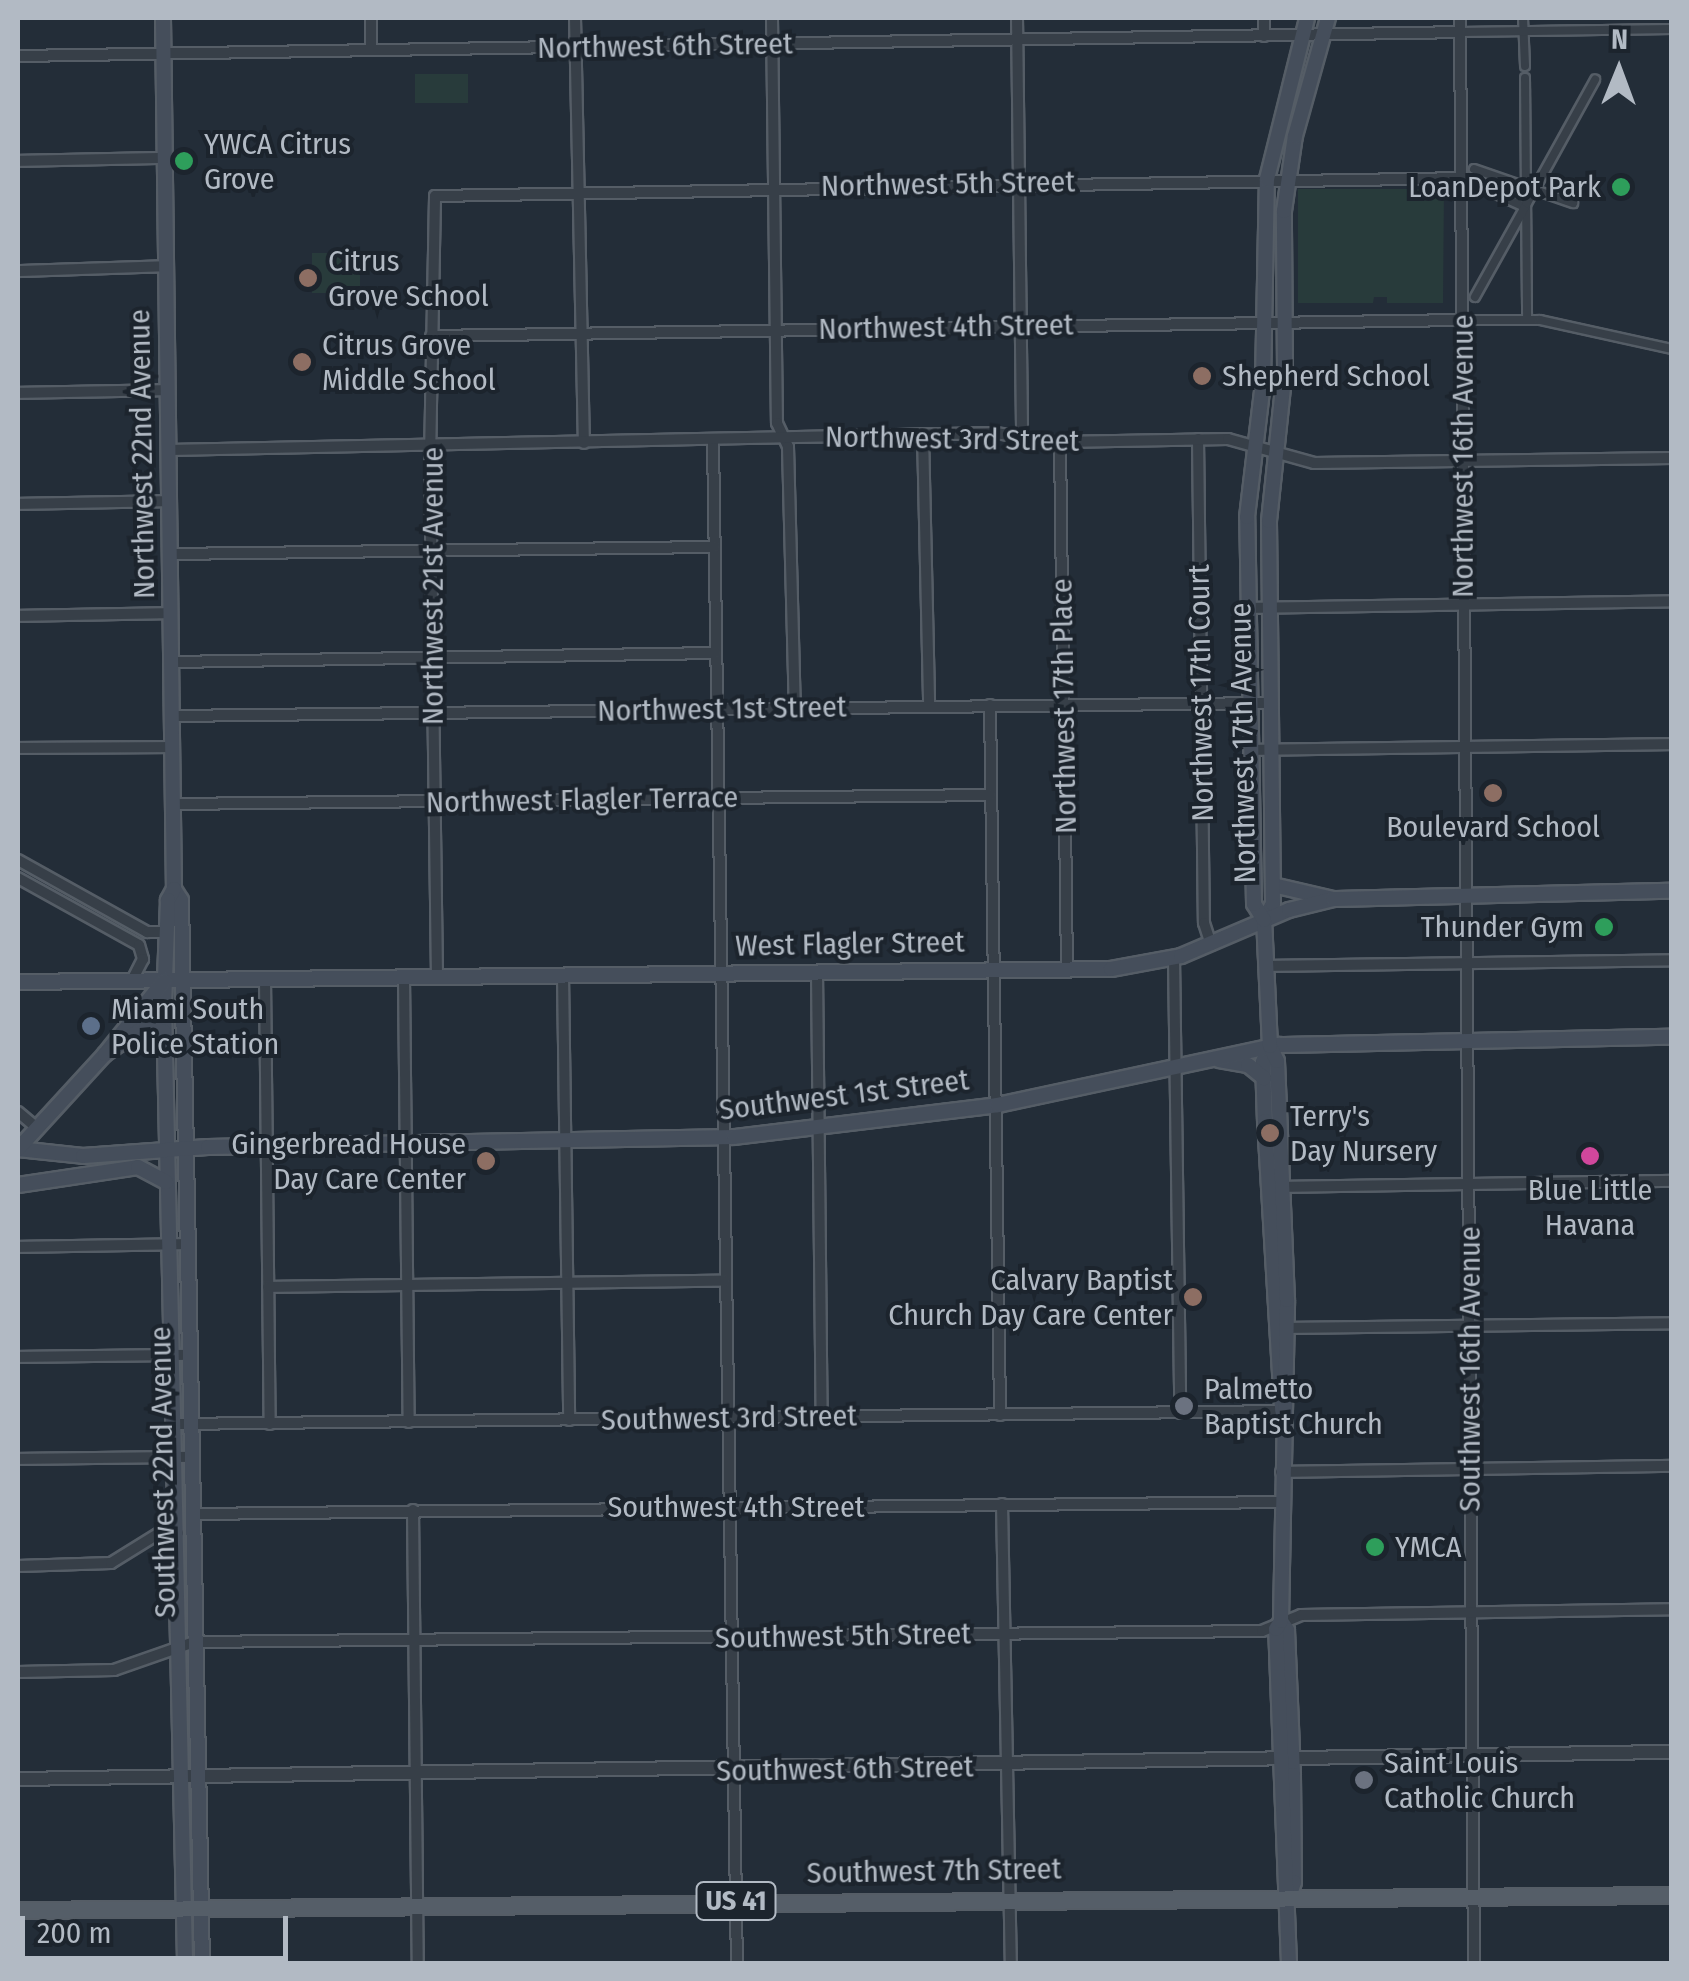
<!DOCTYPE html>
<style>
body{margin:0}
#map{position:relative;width:1689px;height:1981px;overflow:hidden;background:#232d38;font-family:"Fira Sans Condensed",sans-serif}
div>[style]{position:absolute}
.green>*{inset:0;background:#283b3b;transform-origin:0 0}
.roads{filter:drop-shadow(2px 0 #555d66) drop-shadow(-2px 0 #555d66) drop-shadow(0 2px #555d66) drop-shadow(0 -2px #555d66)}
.pedestrian>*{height:8px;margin:-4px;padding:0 4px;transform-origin:4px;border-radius:4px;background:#373f48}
.minor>*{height:10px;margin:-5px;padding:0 5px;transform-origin:5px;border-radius:5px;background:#373f48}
.tertiary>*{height:12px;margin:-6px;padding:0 6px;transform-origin:6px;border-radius:6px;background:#373f48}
.secondary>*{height:14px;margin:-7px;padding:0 7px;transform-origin:7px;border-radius:7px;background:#454e5b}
.primary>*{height:15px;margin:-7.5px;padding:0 7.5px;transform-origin:7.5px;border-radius:7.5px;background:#555e68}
.dots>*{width:28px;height:28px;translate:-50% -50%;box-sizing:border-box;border:5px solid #1c242d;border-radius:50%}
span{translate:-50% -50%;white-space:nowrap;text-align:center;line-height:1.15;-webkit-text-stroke:8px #1c242d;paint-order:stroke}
.shield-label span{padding:2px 8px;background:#1c242d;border:2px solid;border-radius:8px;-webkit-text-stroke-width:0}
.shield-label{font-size:28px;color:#b2bac4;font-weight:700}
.street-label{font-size:30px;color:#b2bac4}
.poi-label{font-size:30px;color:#b2bac4}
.left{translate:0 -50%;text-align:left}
.right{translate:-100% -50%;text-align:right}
.frame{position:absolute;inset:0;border:20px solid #b2bac4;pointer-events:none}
.north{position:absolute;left:1569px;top:20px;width:100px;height:100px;-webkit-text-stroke:8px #1c242d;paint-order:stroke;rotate:1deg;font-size:28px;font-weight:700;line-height:40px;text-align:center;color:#b2bac4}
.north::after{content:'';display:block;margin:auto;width:35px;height:45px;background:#b2bac4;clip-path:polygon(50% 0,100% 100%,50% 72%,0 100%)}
.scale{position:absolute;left:20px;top:1916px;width:268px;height:45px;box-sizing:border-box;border:5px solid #b2bac4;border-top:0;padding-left:12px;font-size:30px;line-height:35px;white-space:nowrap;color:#b2bac4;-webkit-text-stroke:8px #1c242d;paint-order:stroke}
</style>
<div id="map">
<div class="green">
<div style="left:415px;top:74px;width:53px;height:29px"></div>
<div style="clip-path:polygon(1298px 189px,1444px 189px,1443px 303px,1387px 303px,1387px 297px,1374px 297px,1373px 303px,1298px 303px)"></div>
<div style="left:360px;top:253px;width:40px;height:48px;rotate:90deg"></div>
</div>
<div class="roads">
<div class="pedestrian">
<div style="left:1523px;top:18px;width:48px;rotate:87.6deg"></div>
<div style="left:1460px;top:32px;width:212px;rotate:-0.8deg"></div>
<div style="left:1525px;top:78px;width:240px;rotate:89.5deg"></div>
<div style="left:1474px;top:169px;width:105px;rotate:19deg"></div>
<div style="left:1474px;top:184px;width:56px;rotate:24.3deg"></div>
<div style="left:1525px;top:207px;width:103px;rotate:119.1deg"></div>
<div style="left:1527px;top:203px;width:141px;rotate:-61.1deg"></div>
<div style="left:1461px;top:320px;width:79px"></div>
<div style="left:1540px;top:320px;width:135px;rotate:12.4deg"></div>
</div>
<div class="minor">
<div style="left:371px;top:18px;width:31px;rotate:90deg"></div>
<div style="left:575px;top:18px;width:425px;rotate:88.8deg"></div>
<div style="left:772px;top:18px;width:405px;rotate:89.3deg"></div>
<div style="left:777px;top:423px;width:26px;rotate:65deg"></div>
<div style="left:788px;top:447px;width:260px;rotate:88.5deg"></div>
<div style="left:1017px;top:18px;width:421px;rotate:89.3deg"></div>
<div style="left:1264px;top:18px;width:18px;rotate:90deg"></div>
<div style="left:1460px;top:18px;width:1946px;rotate:89.59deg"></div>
<div style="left:18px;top:56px;width:1442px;rotate:-0.95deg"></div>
<div style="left:18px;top:161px;width:147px;rotate:-1.2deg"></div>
<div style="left:18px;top:271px;width:148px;rotate:-1.9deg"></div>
<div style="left:431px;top:336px;width:1030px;rotate:-0.89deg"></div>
<div style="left:18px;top:393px;width:150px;rotate:-1.1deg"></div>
<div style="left:923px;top:434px;width:272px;rotate:88.7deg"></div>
<div style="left:1198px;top:439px;width:484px;rotate:89.3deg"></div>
<div style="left:1204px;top:923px;width:23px;rotate:72deg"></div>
<div style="left:713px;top:441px;width:1523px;rotate:89.1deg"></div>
<div style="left:1060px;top:442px;width:527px;rotate:89.24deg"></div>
<div style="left:169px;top:450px;width:826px;rotate:-1.18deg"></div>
<div style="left:995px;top:433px;width:66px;rotate:7.9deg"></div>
<div style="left:1060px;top:442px;width:168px;rotate:-1deg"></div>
<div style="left:1228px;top:439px;width:89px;rotate:15.6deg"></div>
<div style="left:1314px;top:463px;width:358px;rotate:-0.8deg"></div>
<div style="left:18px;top:504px;width:152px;rotate:-1.1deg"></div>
<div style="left:170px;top:554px;width:545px;rotate:-0.74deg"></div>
<div style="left:1249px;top:608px;width:423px;rotate:-0.9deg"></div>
<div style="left:18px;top:616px;width:153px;rotate:-1.1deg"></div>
<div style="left:172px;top:662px;width:544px;rotate:-0.95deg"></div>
<div style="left:990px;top:705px;width:710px;rotate:89.19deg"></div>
<div style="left:172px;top:716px;width:1099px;rotate:-0.68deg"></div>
<div style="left:18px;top:748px;width:155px;rotate:-0.4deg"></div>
<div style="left:1250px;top:750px;width:422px;rotate:-0.8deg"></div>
<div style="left:173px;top:804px;width:818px;rotate:-0.63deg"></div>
<div style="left:18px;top:860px;width:148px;rotate:29.2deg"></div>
<div style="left:147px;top:932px;width:20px"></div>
<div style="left:18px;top:878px;width:138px;rotate:29deg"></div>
<div style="left:139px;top:945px;width:15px;rotate:74deg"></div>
<div style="left:143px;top:959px;width:25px;rotate:117deg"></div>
<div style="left:1174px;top:958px;width:455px;rotate:89.2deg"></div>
<div style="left:1267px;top:966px;width:405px;rotate:-0.8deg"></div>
<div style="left:817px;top:972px;width:445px;rotate:89.4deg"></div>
<div style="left:563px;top:975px;width:445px;rotate:89.2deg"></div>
<div style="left:437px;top:977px;width:519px;rotate:-90.77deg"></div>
<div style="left:430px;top:458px;width:262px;rotate:-88.9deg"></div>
<div style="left:435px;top:196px;width:1027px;rotate:-1deg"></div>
<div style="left:404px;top:978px;width:444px;rotate:89.4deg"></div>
<div style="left:265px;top:979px;width:445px;rotate:89.4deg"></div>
<div style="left:18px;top:1112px;width:25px;rotate:40deg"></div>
<div style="left:1281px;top:1187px;width:391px;rotate:-0.9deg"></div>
<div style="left:18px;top:1247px;width:168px;rotate:-1deg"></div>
<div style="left:268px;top:1287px;width:457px;rotate:-0.8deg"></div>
<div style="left:1288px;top:1328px;width:384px;rotate:-0.7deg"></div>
<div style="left:18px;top:1357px;width:171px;rotate:-0.7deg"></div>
<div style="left:176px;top:1424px;width:1106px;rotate:-0.67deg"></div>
<div style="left:18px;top:1459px;width:174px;rotate:-0.7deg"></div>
<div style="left:1281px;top:1472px;width:391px;rotate:-0.9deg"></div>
<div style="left:1002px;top:1504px;width:460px;rotate:88.9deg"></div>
<div style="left:413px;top:1510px;width:454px;rotate:89.4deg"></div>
<div style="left:193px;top:1514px;width:1087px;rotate:-0.63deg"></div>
<div style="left:18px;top:1566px;width:93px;rotate:-1.8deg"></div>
<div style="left:111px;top:1563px;width:55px;rotate:-31.7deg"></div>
<div style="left:158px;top:1534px;width:20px;rotate:-3deg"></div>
<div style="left:18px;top:1672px;width:96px;rotate:-1.2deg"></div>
<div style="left:114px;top:1670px;width:85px;rotate:-19.3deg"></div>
<div style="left:194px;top:1642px;width:1068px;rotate:-0.59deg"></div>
<div style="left:1262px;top:1631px;width:42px;rotate:-22.3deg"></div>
<div style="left:1301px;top:1615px;width:371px;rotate:-0.9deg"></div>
</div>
<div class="tertiary">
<div style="left:18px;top:1779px;width:1654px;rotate:-0.94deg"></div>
</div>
<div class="secondary">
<div style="left:163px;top:18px;width:871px;rotate:89.28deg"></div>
<div style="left:174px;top:889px;width:13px;rotate:58deg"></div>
<div style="left:181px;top:900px;width:1064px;rotate:88.87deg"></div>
<div style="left:1273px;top:885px;width:62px;rotate:13.1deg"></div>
<div style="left:174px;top:889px;width:13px;rotate:119deg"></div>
<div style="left:168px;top:900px;width:106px;rotate:92.2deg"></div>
<div style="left:164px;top:1006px;width:958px;rotate:88.74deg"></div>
<div style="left:1264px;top:920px;width:18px;rotate:-61deg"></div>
<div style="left:1273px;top:904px;width:383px;rotate:-90.6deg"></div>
<div style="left:1269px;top:521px;width:152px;rotate:-84deg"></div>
<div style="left:1285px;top:370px;width:159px;rotate:-90.4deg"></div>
<div style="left:1284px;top:211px;width:76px;rotate:-81.7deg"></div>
<div style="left:1295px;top:136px;width:123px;rotate:-74.4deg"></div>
<div style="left:18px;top:982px;width:1093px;rotate:-0.68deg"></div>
<div style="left:1111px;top:969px;width:71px;rotate:-10.5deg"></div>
<div style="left:1181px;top:956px;width:117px;rotate:-23.1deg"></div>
<div style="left:1289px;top:910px;width:45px;rotate:-14deg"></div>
<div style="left:1333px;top:899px;width:339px;rotate:-1.4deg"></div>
<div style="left:1270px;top:1046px;width:17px;rotate:114deg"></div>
<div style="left:1263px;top:1062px;width:59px;rotate:88.1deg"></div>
<div style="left:1265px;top:1121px;width:290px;rotate:86.6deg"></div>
<div style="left:105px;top:1054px;width:94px;rotate:-51.1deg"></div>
<div style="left:1219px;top:1060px;width:29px;rotate:10deg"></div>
<div style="left:1248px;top:1065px;width:21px;rotate:39deg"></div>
<div style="left:18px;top:1149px;width:65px;rotate:6.1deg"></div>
<div style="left:83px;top:1156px;width:125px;rotate:-4.1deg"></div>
<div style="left:208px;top:1147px;width:526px;rotate:-1.09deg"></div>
<div style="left:734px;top:1137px;width:266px;rotate:-6.9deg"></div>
<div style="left:998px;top:1105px;width:287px;rotate:-12.1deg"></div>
<div style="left:1279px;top:1045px;width:393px;rotate:-1.2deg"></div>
<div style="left:18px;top:1149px;width:129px;rotate:-47.5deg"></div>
<div style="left:105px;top:1054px;width:50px;rotate:-34.3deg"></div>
<div style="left:146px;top:1026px;width:19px;rotate:18deg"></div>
<div style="left:18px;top:1185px;width:121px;rotate:-8.5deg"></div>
<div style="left:138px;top:1167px;width:32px;rotate:28deg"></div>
<div style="left:1281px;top:1621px;width:11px;rotate:56deg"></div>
<div style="left:1287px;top:1630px;width:145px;rotate:87.6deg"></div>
<div style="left:1293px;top:1775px;width:107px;rotate:89.5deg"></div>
<div style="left:1294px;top:1882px;width:20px;rotate:108deg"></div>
<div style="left:1289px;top:1964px;width:335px;rotate:-92.2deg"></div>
<div style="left:1276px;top:1629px;width:9px;rotate:-58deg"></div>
<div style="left:1281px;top:1621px;width:321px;rotate:-88.9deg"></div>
<div style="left:1287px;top:1300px;width:239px;rotate:-92.4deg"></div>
<div style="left:1277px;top:1061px;width:17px;rotate:-115deg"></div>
<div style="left:1270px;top:1046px;width:126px;rotate:-92.7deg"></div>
<div style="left:1264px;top:920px;width:19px;rotate:-122deg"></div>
<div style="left:1254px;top:904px;width:387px;rotate:-91deg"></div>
<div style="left:1247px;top:517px;width:135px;rotate:-83.2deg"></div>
<div style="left:1263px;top:383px;width:204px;rotate:-88.9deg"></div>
<div style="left:1267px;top:179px;width:166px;rotate:-76deg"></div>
</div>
<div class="primary">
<div style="left:18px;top:1910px;width:1654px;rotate:-0.52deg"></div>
</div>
</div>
<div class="dots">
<div style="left:184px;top:161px;background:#2e9e5b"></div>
<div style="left:1621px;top:187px;background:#2e9e5b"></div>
<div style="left:308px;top:278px;background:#8d6e63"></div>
<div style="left:302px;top:362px;background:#8d6e63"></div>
<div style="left:1202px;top:376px;background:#8d6e63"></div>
<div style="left:1493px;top:793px;background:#8d6e63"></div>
<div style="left:1604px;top:927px;background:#2e9e5b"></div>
<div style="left:91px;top:1026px;background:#5c6f8a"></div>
<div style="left:1270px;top:1133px;background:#8d6e63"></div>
<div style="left:1590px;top:1156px;background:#d1479c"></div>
<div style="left:486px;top:1161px;background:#8d6e63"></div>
<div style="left:1193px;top:1297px;background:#8d6e63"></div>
<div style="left:1184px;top:1406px;background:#6b7280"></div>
<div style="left:1375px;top:1547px;background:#2e9e5b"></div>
<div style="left:1364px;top:1780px;background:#6b7280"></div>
</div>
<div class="shield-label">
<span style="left:736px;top:1901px">US 41</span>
</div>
<div class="street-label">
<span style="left:665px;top:46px;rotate:-1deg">Northwest 6th Street</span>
<span style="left:948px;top:184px;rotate:-1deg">Northwest 5th Street</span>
<span style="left:946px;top:327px;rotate:-1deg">Northwest 4th Street</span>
<span style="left:952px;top:439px;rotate:1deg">Northwest 3rd Street</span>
<span style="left:142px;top:454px;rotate:-91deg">Northwest 22nd Avenue</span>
<span style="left:1463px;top:456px;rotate:-90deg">Northwest 16th Avenue</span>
<span style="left:433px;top:586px;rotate:-90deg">Northwest 21st Avenue</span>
<span style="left:1201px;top:693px;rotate:-91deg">Northwest 17th Court</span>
<span style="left:1064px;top:706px;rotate:-91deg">Northwest 17th Place</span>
<span style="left:722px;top:709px;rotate:-1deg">Northwest 1st Street</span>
<span style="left:1243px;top:743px;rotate:-91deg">Northwest 17th Avenue</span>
<span style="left:582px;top:800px;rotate:-1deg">Northwest Flagler Terrace</span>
<span style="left:850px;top:944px;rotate:-1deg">West Flagler Street</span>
<span style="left:844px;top:1095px;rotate:-7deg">Southwest 1st Street</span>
<span style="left:1470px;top:1369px;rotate:-90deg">Southwest 16th Avenue</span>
<span style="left:729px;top:1418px;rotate:-1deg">Southwest 3rd Street</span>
<span style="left:163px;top:1472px;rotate:-91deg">Southwest 22nd Avenue</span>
<span style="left:736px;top:1507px">Southwest 4th Street</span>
<span style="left:843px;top:1636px;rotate:-1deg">Southwest 5th Street</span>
<span style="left:845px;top:1769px;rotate:-1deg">Southwest 6th Street</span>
<span style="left:934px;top:1871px;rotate:-1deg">Southwest 7th Street</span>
</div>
<div class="poi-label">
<span class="left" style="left:204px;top:161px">YWCA Citrus<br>Grove</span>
<span class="right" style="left:1601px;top:187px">LoanDepot Park</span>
<span class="left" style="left:328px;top:278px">Citrus<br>Grove School</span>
<span class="left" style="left:322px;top:362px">Citrus Grove<br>Middle School</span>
<span class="left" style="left:1222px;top:376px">Shepherd School</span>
<span style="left:1493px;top:827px">Boulevard School</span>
<span class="right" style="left:1584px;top:927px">Thunder Gym</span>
<span class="left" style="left:111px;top:1026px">Miami South<br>Police Station</span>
<span class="left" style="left:1290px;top:1133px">Terry's<br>Day Nursery</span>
<span class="right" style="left:466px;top:1161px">Gingerbread House<br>Day Care Center</span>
<span style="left:1590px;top:1207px">Blue Little<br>Havana</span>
<span class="right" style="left:1173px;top:1297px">Calvary Baptist<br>Church Day Care Center</span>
<span class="left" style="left:1204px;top:1406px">Palmetto<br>Baptist Church</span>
<span class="left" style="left:1395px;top:1547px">YMCA</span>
<span class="left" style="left:1384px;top:1780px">Saint Louis<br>Catholic Church</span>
</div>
<div class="frame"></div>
<div class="north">N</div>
<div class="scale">200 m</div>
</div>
